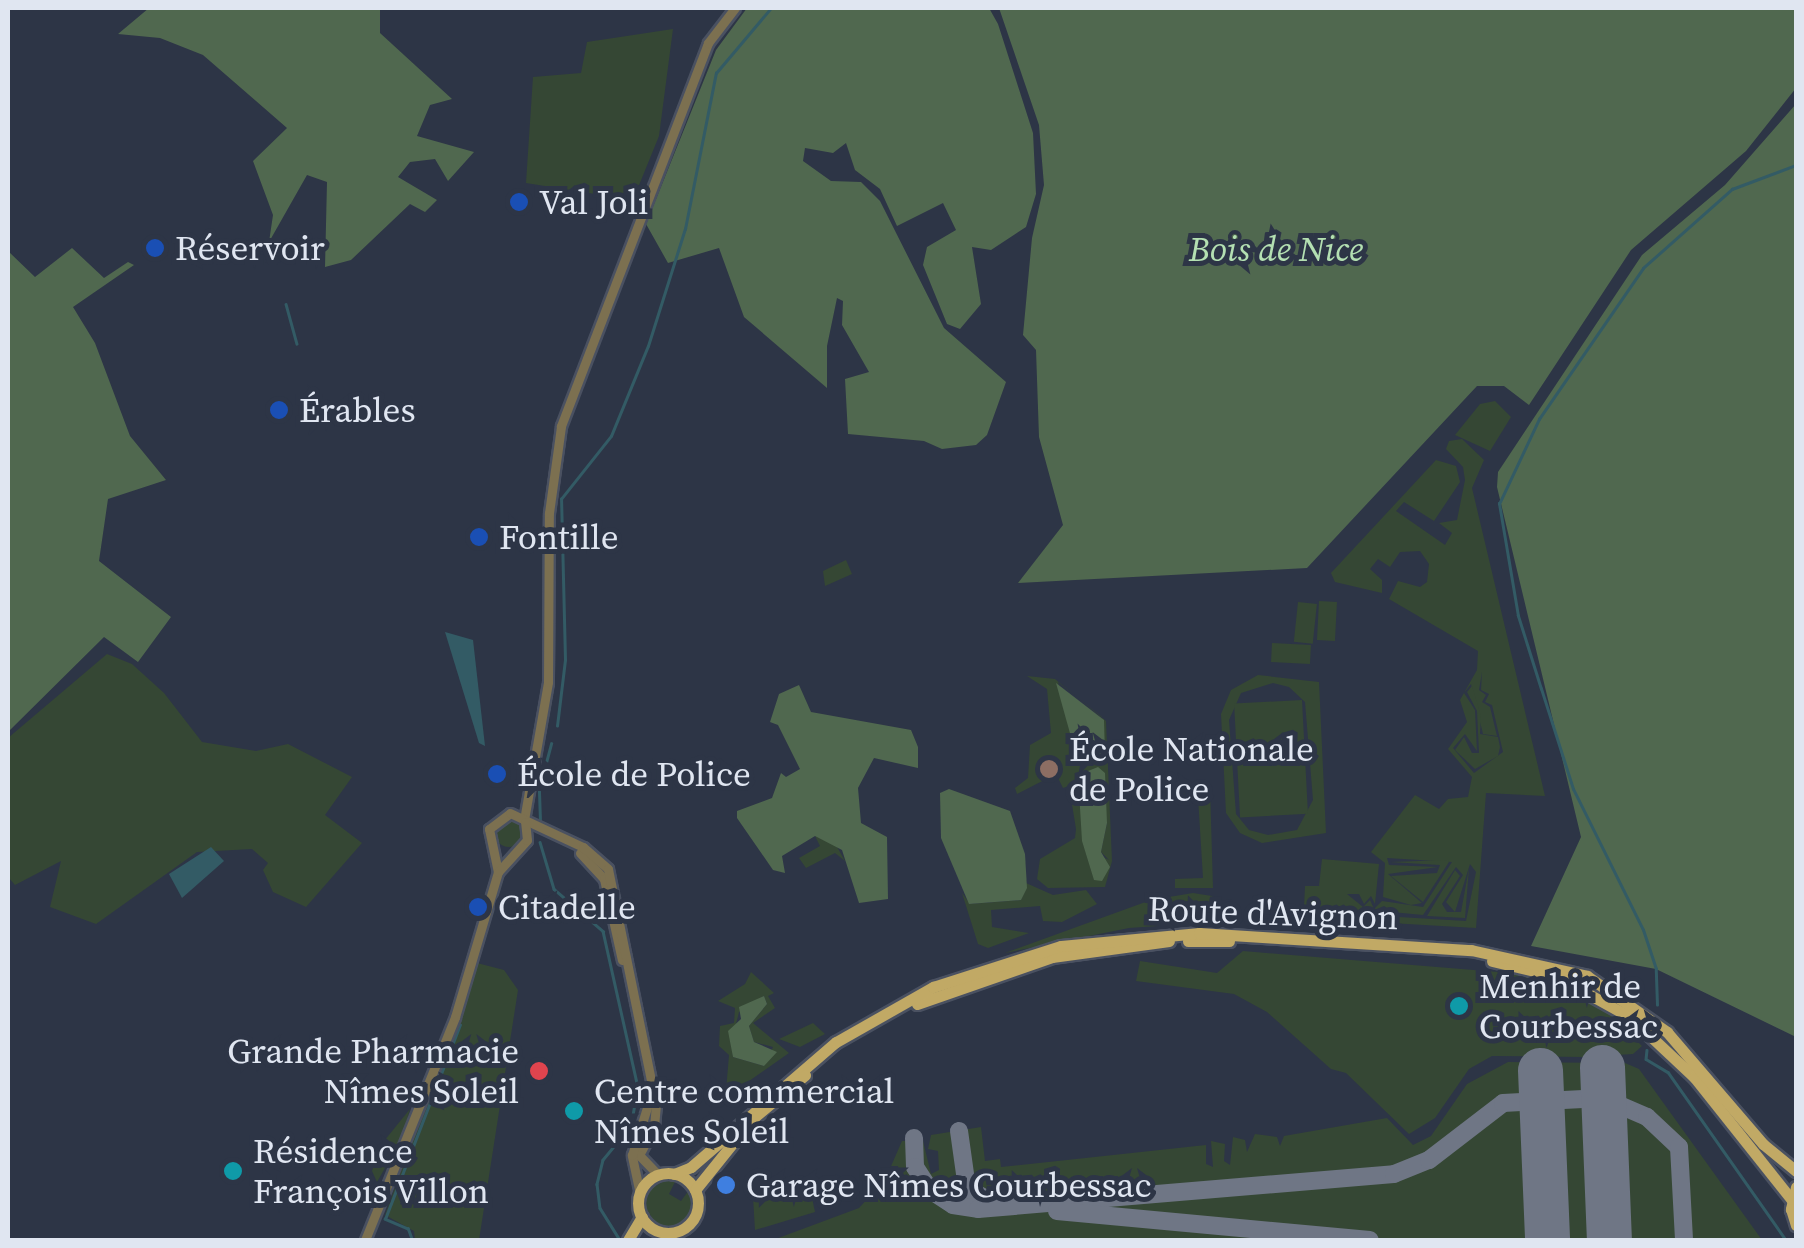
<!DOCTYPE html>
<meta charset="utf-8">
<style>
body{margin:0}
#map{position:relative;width:1804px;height:1248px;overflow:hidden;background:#2d3546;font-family:"Source Serif 4",serif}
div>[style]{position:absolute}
.green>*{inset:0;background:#354734;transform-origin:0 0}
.round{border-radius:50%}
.forest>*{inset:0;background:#50684f}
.water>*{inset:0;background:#335b65}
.stream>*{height:2.5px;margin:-1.25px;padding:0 1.25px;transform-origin:1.25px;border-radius:1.25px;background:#335b65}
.taxiway>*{height:18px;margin:-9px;padding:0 9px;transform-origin:9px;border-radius:9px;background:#6f7685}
.runway>*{height:45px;margin:-22.5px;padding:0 22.5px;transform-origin:22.5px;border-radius:22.5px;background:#6f7685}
.roads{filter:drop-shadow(2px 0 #4a5161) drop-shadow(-2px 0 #4a5161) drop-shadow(0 2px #4a5161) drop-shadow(0 -2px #4a5161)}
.minor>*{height:9px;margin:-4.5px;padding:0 4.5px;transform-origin:4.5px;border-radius:4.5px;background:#7c7050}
.major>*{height:11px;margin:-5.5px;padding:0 5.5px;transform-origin:5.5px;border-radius:5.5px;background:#c1a965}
.major>.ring{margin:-5.5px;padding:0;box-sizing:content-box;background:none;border:11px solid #c1a965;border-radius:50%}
.dots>*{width:28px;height:28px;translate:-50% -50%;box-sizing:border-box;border:5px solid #2d3546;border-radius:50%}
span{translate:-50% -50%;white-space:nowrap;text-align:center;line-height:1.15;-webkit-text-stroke:10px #2d3546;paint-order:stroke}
.poi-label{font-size:35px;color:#e0e6f1}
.left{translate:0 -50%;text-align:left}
.right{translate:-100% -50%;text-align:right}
.park-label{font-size:35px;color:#b4e0b2;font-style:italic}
.street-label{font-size:35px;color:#e0e6f1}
.frame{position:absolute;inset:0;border:10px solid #e0e6f1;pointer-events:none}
</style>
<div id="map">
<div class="green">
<div style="clip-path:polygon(673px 29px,659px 136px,633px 200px,526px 183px,533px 77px,581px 73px,587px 42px)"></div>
<div style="clip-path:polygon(1495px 401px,1511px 417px,1490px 451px,1455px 435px,1480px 404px)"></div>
<div style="clip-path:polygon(evenodd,1462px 439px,1484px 460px,1472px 488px,1545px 796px,1486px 793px,1476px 928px,1390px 923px,1383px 920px,1382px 916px,1466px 921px,1476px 872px,1470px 864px,1455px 912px,1446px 902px,1463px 875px,1456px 867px,1423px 915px,1381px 911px,1374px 918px,1369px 910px,1361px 916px,1356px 911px,1345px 911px,1361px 919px,1369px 914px,1373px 921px,1287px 915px,1288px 906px,1304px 907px,1305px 886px,1319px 886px,1322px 859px,1379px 864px,1375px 904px,1371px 896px,1364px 904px,1359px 894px,1347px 894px,1363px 907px,1370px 900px,1374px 909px,1382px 901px,1423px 907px,1452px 862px,1387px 858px,1389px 865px,1438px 867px,1388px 874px,1422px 903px,1411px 905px,1383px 897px,1385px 863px,1371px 852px,1415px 795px,1439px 809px,1448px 799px,1468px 797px,1472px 777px,1448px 749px,1467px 722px,1460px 700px,1477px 670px,1478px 651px,1389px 599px,1398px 581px,1420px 587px,1427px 582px,1429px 564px,1420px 551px,1400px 552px,1390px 567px,1378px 559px,1370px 569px,1382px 580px,1382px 593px,1335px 582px,1331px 573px,1436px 460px,1456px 466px,1460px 482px,1434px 521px,1404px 502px,1396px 511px,1445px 545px,1452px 533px,1439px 523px,1457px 520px,1465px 480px,1463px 467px,1446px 449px,1449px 441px,1462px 439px,1482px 672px,1481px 690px,1489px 694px,1485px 702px,1492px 705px,1503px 752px,1474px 773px,1453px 748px,1465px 734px,1477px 751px,1475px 710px,1464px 693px,1471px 684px,1483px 734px,1497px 736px,1490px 707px,1482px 702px,1486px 695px,1479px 690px,1482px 672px)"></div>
<div style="clip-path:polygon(846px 560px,852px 574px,825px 586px,823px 571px)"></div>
<div style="left:1319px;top:601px;width:18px;height:39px;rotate:3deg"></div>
<div style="left:1298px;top:602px;width:19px;height:40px;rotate:6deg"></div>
<div style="left:1272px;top:643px;width:39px;height:19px;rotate:3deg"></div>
<div style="clip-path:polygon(107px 654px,132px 664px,164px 693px,202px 742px,256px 751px,288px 744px,352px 777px,325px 815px,362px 843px,306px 907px,273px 892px,263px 870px,268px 863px,252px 849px,197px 852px,96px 924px,50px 907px,61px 861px,15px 885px,8px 877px,8px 738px)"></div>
<div style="clip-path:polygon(evenodd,1258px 675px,1319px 682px,1326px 833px,1262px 843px,1240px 833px,1226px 813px,1221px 714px,1231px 690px,1258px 675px,1273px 683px,1289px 687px,1305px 702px,1313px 800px,1297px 830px,1268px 835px,1249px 830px,1236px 814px,1229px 720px,1241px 693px,1273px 683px)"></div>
<div style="clip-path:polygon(evenodd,1027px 676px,1055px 679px,1106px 721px,1112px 861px,1105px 887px,1048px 888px,1037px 879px,1040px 859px,1075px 838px,1076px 829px,1069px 786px,1063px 788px,1056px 774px,1017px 794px,1015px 788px,1028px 778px,1030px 745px,1051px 733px,1047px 689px,1027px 676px,1058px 682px,1102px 717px,1105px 756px,1069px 728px,1058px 682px,1027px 676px,1078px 775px,1107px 823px,1101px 852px,1109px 860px,1084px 847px,1078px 775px)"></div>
<div style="clip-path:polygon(1472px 686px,1481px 716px,1480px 734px,1498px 737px,1500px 747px,1498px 756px,1475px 769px,1455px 750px,1464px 737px,1472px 753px,1479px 753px,1477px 711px,1467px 692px)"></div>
<div style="left:1302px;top:700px;width:114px;height:68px;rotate:87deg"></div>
<div style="clip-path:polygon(1210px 787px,1213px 888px,1175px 888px,1175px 879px,1203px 878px,1198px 797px,1147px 797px,1155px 795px,1137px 788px)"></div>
<div class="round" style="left:495px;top:819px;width:28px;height:28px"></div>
<div style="clip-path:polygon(815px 836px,836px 845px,845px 861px,835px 853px,806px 868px,799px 858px,820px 846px)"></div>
<div style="clip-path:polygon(1390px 862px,1448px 860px,1449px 862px,1423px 902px,1391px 876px,1437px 873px,1440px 865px)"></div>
<div style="clip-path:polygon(1469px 868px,1465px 918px,1427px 916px,1455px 870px,1460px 876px,1442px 904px,1447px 912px,1461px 912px)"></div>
<div style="clip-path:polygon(1026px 883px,1053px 895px,1086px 890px,1097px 904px,1062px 922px,1043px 921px,1040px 906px,991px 910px,992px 927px,1029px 933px,988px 948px,978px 944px,962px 893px,970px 904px,1021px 900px)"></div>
<div style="clip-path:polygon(1193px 893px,1212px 896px,1228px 921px,1129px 928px,1005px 953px,1151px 900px)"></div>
<div style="clip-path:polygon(1243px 951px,1522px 974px,1602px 1007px,1642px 1046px,1633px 1054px,1584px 1057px,1492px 1056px,1469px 1069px,1435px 1118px,1409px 1134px,1346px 1073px,1331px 1069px,1267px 1012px,1234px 994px,1136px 981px,1140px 961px,1217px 973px)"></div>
<div style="clip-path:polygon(477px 963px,504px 970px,518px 990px,479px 1240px,415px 1240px,414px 1231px,385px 1215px)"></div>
<div style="clip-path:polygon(evenodd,751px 972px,774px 993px,768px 996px,775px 1008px,753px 1023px,789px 1053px,725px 1098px,719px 1095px,726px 1091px,729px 1055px,719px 1046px,720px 1026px,734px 1023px,735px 1008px,718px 1001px,745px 984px,751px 972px,764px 996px,767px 1004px,749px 1026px,754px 1042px,773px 1047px,764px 1066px,733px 1057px,732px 1040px,739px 1012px,764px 996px)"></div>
<div style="clip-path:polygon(813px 1023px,825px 1034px,800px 1047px,779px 1039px)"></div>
<div style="clip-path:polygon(1508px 1062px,1625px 1063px,1639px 1069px,1762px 1240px,773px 1240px,859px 1208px,885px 1180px,902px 1141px,923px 1141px,931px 1174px,939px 1170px,938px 1151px,928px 1149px,931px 1135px,981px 1127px,985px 1161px,1000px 1159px,1001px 1167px,1206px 1145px,1206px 1164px,1213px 1167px,1211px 1141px,1225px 1144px,1224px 1161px,1230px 1165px,1233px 1137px,1245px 1140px,1247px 1152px,1255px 1134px,1277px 1137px,1280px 1146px,1284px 1136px,1387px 1118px,1413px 1145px,1431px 1136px,1467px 1084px)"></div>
<div style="clip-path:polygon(410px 1109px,401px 1140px,377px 1182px,372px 1171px,380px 1146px)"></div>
<div style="clip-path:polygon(668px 1179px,676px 1180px,669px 1194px,681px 1201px,689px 1190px,693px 1206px,686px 1221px,671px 1228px,656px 1224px,644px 1205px,648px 1190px)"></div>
<div style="clip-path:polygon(797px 1180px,809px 1184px,815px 1212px,755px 1230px,753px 1197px,779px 1181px)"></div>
</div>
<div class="forest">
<div style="clip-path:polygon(149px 8px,380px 8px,380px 33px,452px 99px,430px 105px,417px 136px,474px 152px,448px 181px,435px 159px,410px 162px,398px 177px,437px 200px,425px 212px,410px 204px,351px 260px,325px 267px,327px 182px,307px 175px,269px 242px,273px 215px,253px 161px,287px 128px,203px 55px,160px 38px,118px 34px)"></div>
<div style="clip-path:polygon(747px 8px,989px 8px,998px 24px,1033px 133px,1036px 194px,1026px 227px,991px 250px,972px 247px,981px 304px,960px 329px,947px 324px,923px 265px,927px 247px,956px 230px,943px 203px,897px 226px,880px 189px,855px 170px,846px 143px,833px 153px,805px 148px,803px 161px,831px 181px,861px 182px,880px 201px,944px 328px,1006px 382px,987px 435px,976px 445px,942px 449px,924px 441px,848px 434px,845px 379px,869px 372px,842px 325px,843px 301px,837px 298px,827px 346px,827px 388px,744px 317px,719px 248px,668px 263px,646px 224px,716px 50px)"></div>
<div style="clip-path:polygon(999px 8px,1796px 8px,1796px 88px,1746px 151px,1631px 250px,1529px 405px,1504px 386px,1477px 386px,1307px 568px,1018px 583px,1063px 525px,1039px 437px,1036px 350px,1023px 335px,1032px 238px,1044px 185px,1039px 125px)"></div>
<div style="clip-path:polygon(1796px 104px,1796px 1037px,1656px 969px,1531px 946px,1581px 837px,1497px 487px,1498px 472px,1642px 255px,1725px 185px)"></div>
<div style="clip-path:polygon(72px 248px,104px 278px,128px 262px,134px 265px,73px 307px,95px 343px,130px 436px,166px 480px,108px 499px,99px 561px,171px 617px,138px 662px,104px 637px,8px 732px,8px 251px,35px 277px)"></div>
<div style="clip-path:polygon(1056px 683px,1104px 720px,1105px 755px,1097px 761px,1078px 762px)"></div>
<div style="clip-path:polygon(799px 685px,811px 712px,911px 730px,918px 747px,918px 768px,874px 758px,858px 788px,861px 823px,887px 837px,888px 899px,859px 903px,842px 850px,815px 836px,782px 856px,785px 873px,773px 870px,737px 818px,737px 811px,772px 798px,781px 773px,786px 777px,800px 769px,778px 725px,770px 722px,779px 694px)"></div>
<div style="clip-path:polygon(1098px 767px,1105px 773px,1107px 823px,1101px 852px,1110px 867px,1102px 881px,1094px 880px,1082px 841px,1078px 775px)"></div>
<div style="clip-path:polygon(949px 789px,1010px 811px,1025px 854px,1027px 888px,1021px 900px,969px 904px,941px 838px,940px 793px)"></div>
<div style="clip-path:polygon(764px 996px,767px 1004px,749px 1026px,754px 1042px,777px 1052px,764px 1066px,733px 1057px,728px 1031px,741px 1019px,739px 1007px)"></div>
</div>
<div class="water">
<div style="clip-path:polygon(445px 632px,473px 640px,485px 746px,479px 743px)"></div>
<div style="clip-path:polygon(211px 847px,224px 861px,182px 898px,169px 874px)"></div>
</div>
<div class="stream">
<div style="left:286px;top:304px;width:41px;rotate:74.6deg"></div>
<div style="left:557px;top:726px;width:66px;rotate:-83.1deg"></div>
<div style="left:565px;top:660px;width:161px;rotate:-91.4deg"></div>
<div style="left:561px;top:499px;width:80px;rotate:-51.6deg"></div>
<div style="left:611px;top:436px;width:97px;rotate:-67.7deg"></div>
<div style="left:648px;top:346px;width:123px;rotate:-72.5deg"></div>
<div style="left:685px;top:229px;width:159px;rotate:-78.8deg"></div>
<div style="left:716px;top:73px;width:85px;rotate:-49.8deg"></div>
<div style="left:540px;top:821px;width:32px;rotate:-92deg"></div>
<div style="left:539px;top:789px;width:47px;rotate:-75.1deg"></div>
<div style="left:540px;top:842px;width:49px;rotate:73.4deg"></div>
<div style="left:554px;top:889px;width:65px;rotate:40.6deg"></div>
<div style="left:603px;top:931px;width:160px;rotate:77.4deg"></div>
<div style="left:638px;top:1087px;width:40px;rotate:100deg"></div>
<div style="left:631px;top:1126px;width:44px;rotate:129.5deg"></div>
<div style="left:603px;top:1160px;width:25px;rotate:104deg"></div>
<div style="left:597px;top:1184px;width:24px;rotate:83deg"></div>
<div style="left:600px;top:1208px;width:36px;rotate:58deg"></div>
<div style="left:1657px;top:1005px;width:36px;rotate:-92deg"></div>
<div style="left:1656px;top:969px;width:41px;rotate:-108.4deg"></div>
<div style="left:1643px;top:930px;width:157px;rotate:-116.4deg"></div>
<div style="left:1573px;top:789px;width:105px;rotate:-107.7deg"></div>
<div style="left:1541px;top:689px;width:77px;rotate:-107.5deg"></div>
<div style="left:1518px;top:616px;width:114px;rotate:-99.6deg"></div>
<div style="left:1499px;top:504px;width:94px;rotate:-64.8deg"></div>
<div style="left:1539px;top:419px;width:183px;rotate:-55.4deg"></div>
<div style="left:1643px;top:268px;width:119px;rotate:-41.6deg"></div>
<div style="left:1732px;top:189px;width:68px;rotate:-20.6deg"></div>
<div style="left:1647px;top:1050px;width:9px;rotate:96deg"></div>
<div style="left:1646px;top:1059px;width:26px;rotate:31deg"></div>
<div style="left:1668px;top:1072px;width:205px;rotate:54.9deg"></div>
<div style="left:412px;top:1240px;width:12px;rotate:-110deg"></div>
<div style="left:408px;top:1229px;width:25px;rotate:-157deg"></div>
<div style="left:385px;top:1219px;width:208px;rotate:-68.9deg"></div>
</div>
<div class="taxiway">
<div style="left:959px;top:1131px;width:58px;rotate:82deg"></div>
<div style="left:967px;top:1188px;width:34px;rotate:30deg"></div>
<div style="left:914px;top:1138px;width:29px;rotate:88deg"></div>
<div style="left:915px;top:1167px;width:27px;rotate:57deg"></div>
<div style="left:930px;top:1190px;width:27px;rotate:33deg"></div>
<div style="left:953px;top:1205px;width:25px;rotate:9deg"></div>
<div style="left:978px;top:1209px;width:417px;rotate:-4.8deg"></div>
<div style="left:1394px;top:1174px;width:38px;rotate:-22deg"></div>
<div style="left:1429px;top:1160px;width:93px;rotate:-37.6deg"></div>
<div style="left:1503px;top:1103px;width:100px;rotate:-2.9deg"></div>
<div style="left:1603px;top:1098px;width:48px;rotate:23.4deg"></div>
<div style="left:1647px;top:1117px;width:44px;rotate:43.2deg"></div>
<div style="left:1679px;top:1147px;width:93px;rotate:86.9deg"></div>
<div style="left:1057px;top:1211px;width:314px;rotate:5.3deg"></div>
</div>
<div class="runway">
<div style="left:1602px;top:1067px;width:173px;rotate:87.7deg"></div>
<div style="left:1540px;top:1070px;width:170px;rotate:87.6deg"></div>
</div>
<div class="roads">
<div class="minor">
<div style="left:524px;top:820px;width:140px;rotate:-80.1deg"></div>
<div style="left:548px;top:682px;width:169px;rotate:-89.7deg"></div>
<div style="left:549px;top:513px;width:88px;rotate:-82.1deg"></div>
<div style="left:561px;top:426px;width:410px;rotate:-69deg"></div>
<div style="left:708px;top:43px;width:44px;rotate:-52.4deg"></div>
<div style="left:580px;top:853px;width:35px;rotate:47deg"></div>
<div style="left:604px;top:879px;width:83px;rotate:77.5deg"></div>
<div style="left:498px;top:872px;width:44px;rotate:-101.8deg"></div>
<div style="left:489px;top:829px;width:26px;rotate:-37deg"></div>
<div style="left:510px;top:813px;width:81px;rotate:25deg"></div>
<div style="left:583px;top:847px;width:33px;rotate:41deg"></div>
<div style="left:608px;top:869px;width:240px;rotate:78.5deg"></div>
<div style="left:656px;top:1104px;width:23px;rotate:95deg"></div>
<div style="left:654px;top:1127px;width:32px;rotate:118deg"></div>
<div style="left:639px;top:1155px;width:28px;rotate:46deg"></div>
<div style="left:640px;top:1194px;width:40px;rotate:-102deg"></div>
<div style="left:632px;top:1155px;width:60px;rotate:-72.5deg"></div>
<div style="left:365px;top:1240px;width:240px;rotate:-68deg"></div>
<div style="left:455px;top:1017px;width:151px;rotate:-73.5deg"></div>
<div style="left:498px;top:872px;width:43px;rotate:-47.8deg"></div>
<div style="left:527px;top:840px;width:18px;rotate:-96deg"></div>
</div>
<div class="major">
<div style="left:1188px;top:941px;width:41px"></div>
<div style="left:1492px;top:961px;width:66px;rotate:13.2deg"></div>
<div style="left:1556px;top:976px;width:85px;rotate:29deg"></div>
<div style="left:1630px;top:1017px;width:88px;rotate:43.2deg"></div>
<div style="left:1694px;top:1077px;width:156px;rotate:51.5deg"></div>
<div style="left:917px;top:1004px;width:143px;rotate:-19.2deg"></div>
<div style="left:1052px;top:957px;width:118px;rotate:-7.8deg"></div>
<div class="ring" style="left:638px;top:1173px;width:49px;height:49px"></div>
<div style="left:674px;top:1174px;width:18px;rotate:-22deg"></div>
<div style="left:691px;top:1167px;width:191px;rotate:-40.8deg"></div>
<div style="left:836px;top:1042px;width:112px;rotate:-29.6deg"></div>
<div style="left:933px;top:987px;width:134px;rotate:-17.8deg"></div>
<div style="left:1061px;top:946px;width:139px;rotate:-5.4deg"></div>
<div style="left:1199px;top:933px;width:273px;rotate:3.6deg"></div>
<div style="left:1471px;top:950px;width:119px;rotate:12.6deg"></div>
<div style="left:1587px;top:976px;width:98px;rotate:35deg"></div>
<div style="left:1667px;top:1032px;width:148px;rotate:49.4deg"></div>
<div style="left:1763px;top:1144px;width:43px;rotate:39.3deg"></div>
<div style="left:1796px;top:1187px;width:23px;rotate:103deg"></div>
<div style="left:1791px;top:1209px;width:17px;rotate:73deg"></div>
<div style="left:695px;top:1190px;width:91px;rotate:-51.2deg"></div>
<div style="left:752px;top:1119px;width:69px;rotate:-39.7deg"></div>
<div style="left:628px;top:1240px;width:27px;rotate:-59deg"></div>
</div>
</div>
<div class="dots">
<div style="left:519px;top:202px;background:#1a4fb4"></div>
<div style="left:155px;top:248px;background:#1a4fb4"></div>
<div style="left:279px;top:410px;background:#1a4fb4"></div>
<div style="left:479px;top:537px;background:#1a4fb4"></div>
<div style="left:1049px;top:769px;background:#8d6e63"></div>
<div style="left:497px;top:774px;background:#1a4fb4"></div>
<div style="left:478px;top:907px;background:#1a4fb4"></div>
<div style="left:1459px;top:1006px;background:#0f9aa8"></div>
<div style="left:539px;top:1071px;background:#e0444e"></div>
<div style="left:574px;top:1111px;background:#0f9aa8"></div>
<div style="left:233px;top:1171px;background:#0f9aa8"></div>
<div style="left:726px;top:1185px;background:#3f7fe0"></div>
</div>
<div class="poi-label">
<span class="left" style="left:539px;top:202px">Val Joli</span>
<span class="left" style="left:175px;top:248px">Réservoir</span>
<span class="left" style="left:299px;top:410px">Érables</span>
<span class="left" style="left:499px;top:537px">Fontille</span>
<span class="left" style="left:1069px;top:769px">École Nationale<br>de Police</span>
<span class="left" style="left:517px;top:774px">École de Police</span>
<span class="left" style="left:498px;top:907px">Citadelle</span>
<span class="left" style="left:1479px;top:1006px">Menhir de<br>Courbessac</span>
<span class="right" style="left:519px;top:1071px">Grande Pharmacie<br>Nîmes Soleil</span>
<span class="left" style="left:594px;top:1111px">Centre commercial<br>Nîmes Soleil</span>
<span class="left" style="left:253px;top:1171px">Résidence<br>François Villon</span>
<span class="left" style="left:746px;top:1185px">Garage Nîmes Courbessac</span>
</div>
<div class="park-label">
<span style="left:1276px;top:249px">Bois de Nice</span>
</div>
<div class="street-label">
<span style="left:1273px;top:913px;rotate:2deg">Route d'Avignon</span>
</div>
<div class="frame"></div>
</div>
